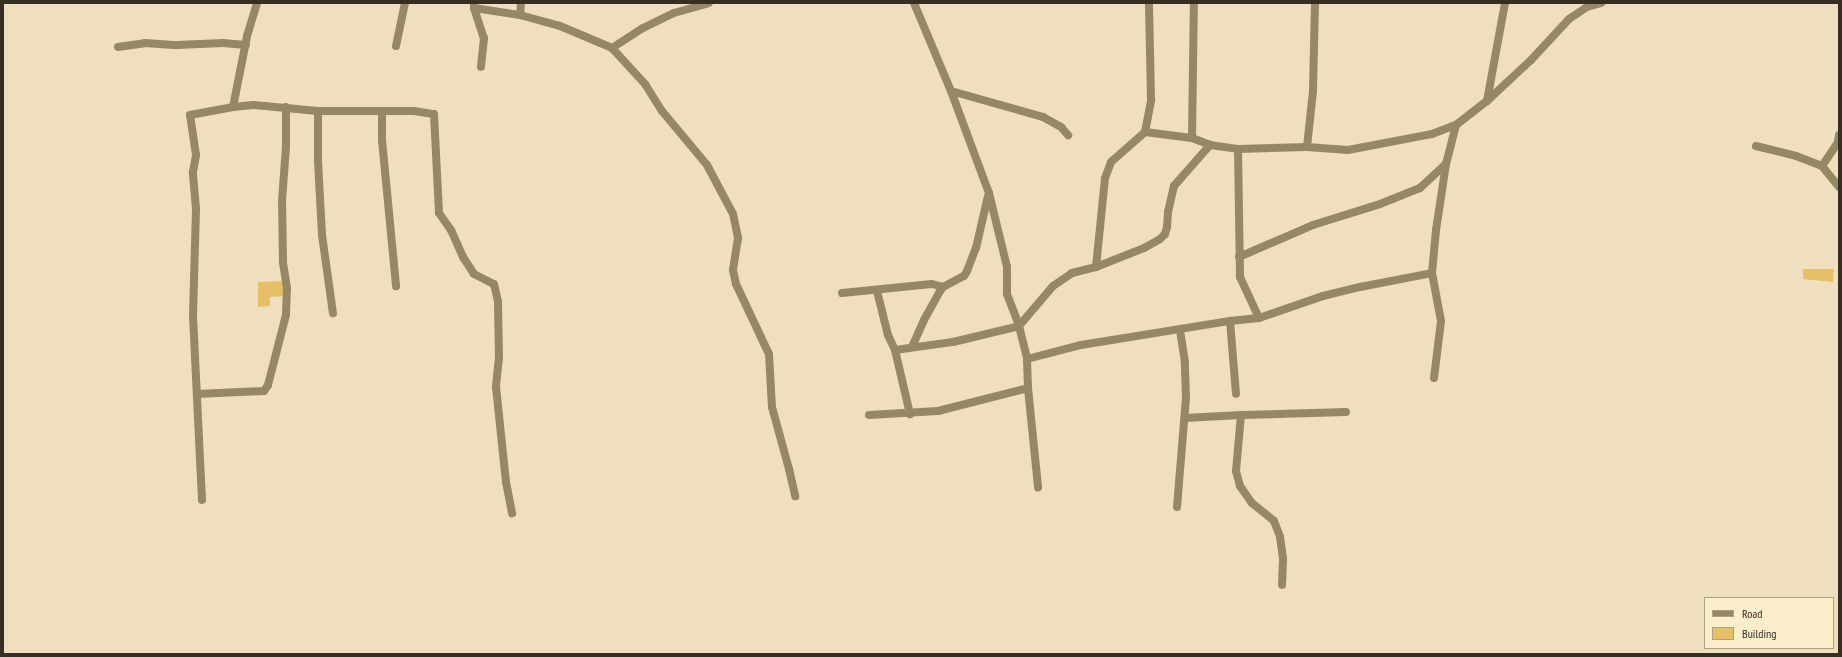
<!DOCTYPE html>
<style>
body{margin:0}
#map{position:relative;width:1842px;height:657px;overflow:hidden;background:#efdfbe;font-family:"PT Sans Narrow",sans-serif}
div>[style]{position:absolute}
.building>*{inset:0;background:#e6bf67}
.minor>*{height:8px;margin:-4px;padding:0 4px;transform-origin:4px;border-radius:4px;background:#978865}
span{translate:-50% -50%;white-space:nowrap;text-align:center;line-height:1.15;-webkit-text-stroke:3px #fcedcb;paint-order:stroke}
.frame{position:absolute;inset:0;border:4px solid #342f22;pointer-events:none}
.legend{position:absolute;left:1704px;top:597px;width:130px;height:52px;box-sizing:border-box;background:#fcedcb;border:1px solid #aca187;margin:0;padding:5px 7px;list-style:none;font-size:12px;color:#342f22}
.legend li{display:flex;align-items:center;gap:8px;height:20px}
.legend b{width:20px;border:1px solid #aca187}
</style>
<div id="map">
<div class="building">
<div style="clip-path:polygon(1803px 269px,1834px 269px,1833px 282px,1803px 279px)"></div>
<div style="clip-path:polygon(285px 281px,285px 296px,270px 297px,270px 306px,258px 307px,258px 282px)"></div>
</div>
<div class="minor">
<div style="left:914px;top:3px;width:95px;rotate:67.2deg"></div>
<div style="left:951px;top:91px;width:109px;rotate:69.6deg"></div>
<div style="left:989px;top:193px;width:76px;rotate:76.3deg"></div>
<div style="left:1007px;top:267px;width:27px;rotate:90deg"></div>
<div style="left:1007px;top:294px;width:34px;rotate:69deg"></div>
<div style="left:1019px;top:326px;width:34px;rotate:76deg"></div>
<div style="left:1027px;top:359px;width:29px;rotate:88deg"></div>
<div style="left:1028px;top:388px;width:100px;rotate:84.2deg"></div>
<div style="left:474px;top:4px;width:4px;rotate:90deg"></div>
<div style="left:474px;top:8px;width:32px;rotate:72deg"></div>
<div style="left:484px;top:38px;width:29px;rotate:96deg"></div>
<div style="left:474px;top:8px;width:47px;rotate:8.7deg"></div>
<div style="left:520px;top:15px;width:41px;rotate:15.4deg"></div>
<div style="left:560px;top:26px;width:56px;rotate:22.9deg"></div>
<div style="left:612px;top:48px;width:49px;rotate:47.5deg"></div>
<div style="left:645px;top:84px;width:32px;rotate:58deg"></div>
<div style="left:662px;top:111px;width:70px;rotate:50.2deg"></div>
<div style="left:707px;top:165px;width:55px;rotate:62deg"></div>
<div style="left:733px;top:214px;width:25px;rotate:78deg"></div>
<div style="left:738px;top:238px;width:32px;rotate:99deg"></div>
<div style="left:733px;top:270px;width:14px;rotate:78deg"></div>
<div style="left:736px;top:284px;width:77px;rotate:64.8deg"></div>
<div style="left:769px;top:354px;width:53px;rotate:86.8deg"></div>
<div style="left:772px;top:407px;width:64px;rotate:74.7deg"></div>
<div style="left:789px;top:469px;width:28px;rotate:77deg"></div>
<div style="left:520px;top:15px;width:12px;rotate:-85deg"></div>
<div style="left:396px;top:46px;width:44px;rotate:-78.2deg"></div>
<div style="left:118px;top:47px;width:27px;rotate:-8deg"></div>
<div style="left:145px;top:43px;width:32px;rotate:4deg"></div>
<div style="left:177px;top:45px;width:46px;rotate:-2.5deg"></div>
<div style="left:223px;top:43px;width:23px;rotate:5deg"></div>
<div style="left:612px;top:48px;width:37px;rotate:-33deg"></div>
<div style="left:643px;top:28px;width:34px;rotate:-26deg"></div>
<div style="left:674px;top:13px;width:36px;rotate:-16deg"></div>
<div style="left:951px;top:91px;width:96px;rotate:15.8deg"></div>
<div style="left:1043px;top:117px;width:21px;rotate:29deg"></div>
<div style="left:1061px;top:127px;width:11px;rotate:49deg"></div>
<div style="left:1487px;top:101px;width:100px;rotate:-79.6deg"></div>
<div style="left:233px;top:107px;width:20px;rotate:-6deg"></div>
<div style="left:253px;top:105px;width:65px;rotate:5.3deg"></div>
<div style="left:318px;top:111px;width:96px"></div>
<div style="left:414px;top:111px;width:20px;rotate:9deg"></div>
<div style="left:434px;top:114px;width:99px;rotate:87.1deg"></div>
<div style="left:439px;top:213px;width:21px;rotate:55deg"></div>
<div style="left:451px;top:230px;width:30px;rotate:66deg"></div>
<div style="left:463px;top:257px;width:20px;rotate:57deg"></div>
<div style="left:474px;top:274px;width:22px;rotate:27deg"></div>
<div style="left:494px;top:284px;width:18px;rotate:77deg"></div>
<div style="left:498px;top:302px;width:55px;rotate:89deg"></div>
<div style="left:499px;top:357px;width:30px;rotate:96deg"></div>
<div style="left:496px;top:387px;width:96px;rotate:84deg"></div>
<div style="left:506px;top:482px;width:32px;rotate:79deg"></div>
<div style="left:318px;top:111px;width:50px;rotate:90deg"></div>
<div style="left:318px;top:161px;width:74px;rotate:86.9deg"></div>
<div style="left:322px;top:235px;width:79px;rotate:82deg"></div>
<div style="left:382px;top:112px;width:28px;rotate:90deg"></div>
<div style="left:382px;top:140px;width:147px;rotate:84.5deg"></div>
<div style="left:1145px;top:132px;width:47px;rotate:7.3deg"></div>
<div style="left:1192px;top:138px;width:19px;rotate:21deg"></div>
<div style="left:1210px;top:145px;width:28px;rotate:8deg"></div>
<div style="left:1238px;top:149px;width:69px;rotate:-1.7deg"></div>
<div style="left:1307px;top:147px;width:41px;rotate:4.2deg"></div>
<div style="left:1348px;top:150px;width:86px;rotate:-10.8deg"></div>
<div style="left:1432px;top:134px;width:26px;rotate:-21deg"></div>
<div style="left:1456px;top:125px;width:39px;rotate:-38deg"></div>
<div style="left:1487px;top:101px;width:60px;rotate:-43deg"></div>
<div style="left:1531px;top:60px;width:56px;rotate:-47.2deg"></div>
<div style="left:1569px;top:19px;width:22px;rotate:-34deg"></div>
<div style="left:1587px;top:7px;width:15px;rotate:-16deg"></div>
<div style="left:1192px;top:138px;width:135px;rotate:-89.2deg"></div>
<div style="left:1756px;top:146px;width:41px;rotate:14deg"></div>
<div style="left:1796px;top:156px;width:28px;rotate:21deg"></div>
<div style="left:1822px;top:166px;width:27px;rotate:51deg"></div>
<div style="left:1307px;top:147px;width:56px;rotate:-83.9deg"></div>
<div style="left:1313px;top:91px;width:88px;rotate:-88.7deg"></div>
<div style="left:1238px;top:149px;width:128px;rotate:89.1deg"></div>
<div style="left:1240px;top:277px;width:45px;rotate:65.1deg"></div>
<div style="left:1822px;top:166px;width:29px;rotate:-56deg"></div>
<div style="left:1838px;top:142px;width:7px;rotate:-82deg"></div>
<div style="left:1239px;top:257px;width:81px;rotate:-23.4deg"></div>
<div style="left:1313px;top:225px;width:70px;rotate:-17.4deg"></div>
<div style="left:1380px;top:204px;width:43px;rotate:-21.8deg"></div>
<div style="left:1420px;top:188px;width:35px;rotate:-43deg"></div>
<div style="left:1096px;top:267px;width:89px;rotate:-84.2deg"></div>
<div style="left:1105px;top:178px;width:17px;rotate:-69deg"></div>
<div style="left:1111px;top:162px;width:45px;rotate:-41.4deg"></div>
<div style="left:1145px;top:132px;width:33px;rotate:-79deg"></div>
<div style="left:1151px;top:100px;width:97px;rotate:-91.2deg"></div>
<div style="left:877px;top:291px;width:45px;rotate:76deg"></div>
<div style="left:888px;top:335px;width:17px;rotate:65deg"></div>
<div style="left:895px;top:350px;width:66px;rotate:76.8deg"></div>
<div style="left:842px;top:293px;width:90px;rotate:-5.7deg"></div>
<div style="left:932px;top:284px;width:11px;rotate:15deg"></div>
<div style="left:1230px;top:321px;width:73px;rotate:85.3deg"></div>
<div style="left:912px;top:347px;width:30px;rotate:-66deg"></div>
<div style="left:924px;top:320px;width:33px;rotate:-61deg"></div>
<div style="left:940px;top:291px;width:5px;rotate:-53deg"></div>
<div style="left:943px;top:287px;width:24px;rotate:-28deg"></div>
<div style="left:964px;top:276px;width:6px;rotate:-59deg"></div>
<div style="left:967px;top:271px;width:25px;rotate:-69deg"></div>
<div style="left:976px;top:248px;width:53px;rotate:-77deg"></div>
<div style="left:895px;top:350px;width:59px;rotate:-7.9deg"></div>
<div style="left:953px;top:342px;width:68px;rotate:-13.6deg"></div>
<div style="left:1019px;top:326px;width:52px;rotate:-49.6deg"></div>
<div style="left:1053px;top:286px;width:23px;rotate:-34deg"></div>
<div style="left:1072px;top:273px;width:25px;rotate:-14deg"></div>
<div style="left:1096px;top:267px;width:52px;rotate:-21.6deg"></div>
<div style="left:1144px;top:248px;width:18px;rotate:-29deg"></div>
<div style="left:1160px;top:239px;width:7px;rotate:-45deg"></div>
<div style="left:1165px;top:234px;width:7px;rotate:-74deg"></div>
<div style="left:1167px;top:227px;width:15px;rotate:-86deg"></div>
<div style="left:1168px;top:212px;width:27px;rotate:-77deg"></div>
<div style="left:1174px;top:186px;width:55px;rotate:-48.7deg"></div>
<div style="left:1027px;top:359px;width:56px;rotate:-14.5deg"></div>
<div style="left:1081px;top:345px;width:151px;rotate:-9.2deg"></div>
<div style="left:1230px;top:321px;width:29px;rotate:-6deg"></div>
<div style="left:1259px;top:318px;width:68px;rotate:-19deg"></div>
<div style="left:1323px;top:296px;width:38px;rotate:-14deg"></div>
<div style="left:1360px;top:287px;width:73px;rotate:-11deg"></div>
<div style="left:1434px;top:378px;width:57px;rotate:-83deg"></div>
<div style="left:1441px;top:321px;width:49px;rotate:-100.6deg"></div>
<div style="left:1432px;top:273px;width:43px;rotate:-84.7deg"></div>
<div style="left:1436px;top:230px;width:67px;rotate:-81.4deg"></div>
<div style="left:1446px;top:164px;width:40px;rotate:-75.6deg"></div>
<div style="left:197px;top:394px;width:67px;rotate:-2.6deg"></div>
<div style="left:264px;top:391px;width:7px;rotate:-56deg"></div>
<div style="left:268px;top:385px;width:72px;rotate:-75.6deg"></div>
<div style="left:286px;top:315px;width:27px;rotate:-88deg"></div>
<div style="left:287px;top:288px;width:26px;rotate:-99deg"></div>
<div style="left:283px;top:262px;width:61px;rotate:-90.9deg"></div>
<div style="left:282px;top:201px;width:55px;rotate:-85.8deg"></div>
<div style="left:286px;top:146px;width:39px;rotate:-90deg"></div>
<div style="left:869px;top:415px;width:69px;rotate:-3.3deg"></div>
<div style="left:938px;top:411px;width:93px;rotate:-14.3deg"></div>
<div style="left:1241px;top:415px;width:56px;rotate:95.1deg"></div>
<div style="left:1236px;top:471px;width:16px;rotate:75deg"></div>
<div style="left:1240px;top:486px;width:21px;rotate:55deg"></div>
<div style="left:1252px;top:503px;width:28px;rotate:39deg"></div>
<div style="left:1274px;top:521px;width:17px;rotate:69deg"></div>
<div style="left:1280px;top:537px;width:21px;rotate:82deg"></div>
<div style="left:1283px;top:558px;width:27px;rotate:92deg"></div>
<div style="left:1185px;top:418px;width:56px;rotate:-3.1deg"></div>
<div style="left:1241px;top:415px;width:105px;rotate:-1.6deg"></div>
<div style="left:202px;top:500px;width:184px;rotate:-92.8deg"></div>
<div style="left:193px;top:316px;width:107px;rotate:-88.4deg"></div>
<div style="left:196px;top:209px;width:37px;rotate:-95deg"></div>
<div style="left:193px;top:172px;width:17px;rotate:-80deg"></div>
<div style="left:196px;top:155px;width:40px;rotate:-98.5deg"></div>
<div style="left:190px;top:115px;width:44px;rotate:-10.5deg"></div>
<div style="left:233px;top:107px;width:72px;rotate:-78.8deg"></div>
<div style="left:247px;top:36px;width:34px;rotate:-73deg"></div>
<div style="left:1177px;top:507px;width:109px;rotate:-85.3deg"></div>
<div style="left:1186px;top:398px;width:36px;rotate:-92deg"></div>
<div style="left:1185px;top:362px;width:33px;rotate:-99deg"></div>
</div>
<div class="frame"></div>
<ul class="legend">
<li><b style="height:5px;background:#978865"></b>Road</li>
<li><b style="height:11px;background:#e6bf67"></b>Building</li>
</ul>
</div>
